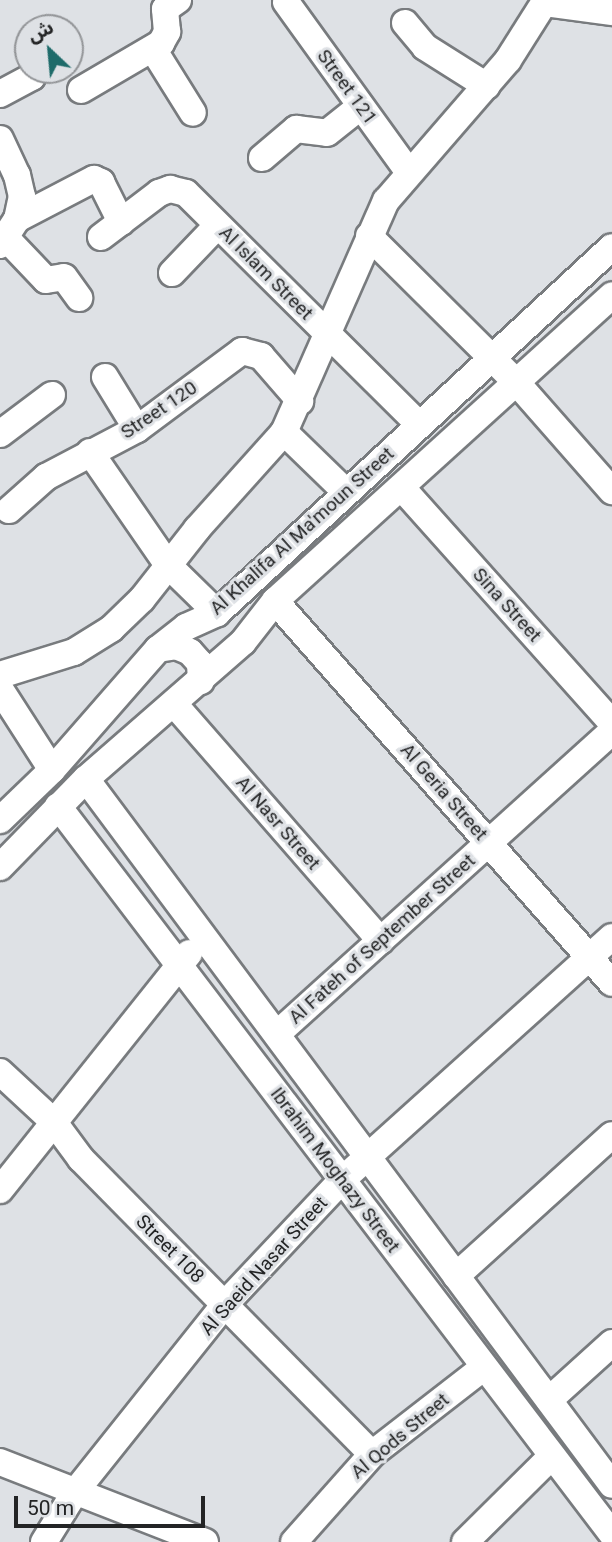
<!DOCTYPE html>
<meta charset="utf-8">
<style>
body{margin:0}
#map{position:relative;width:612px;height:1542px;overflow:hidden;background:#dee1e5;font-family:Roboto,"Noto Sans Arabic",sans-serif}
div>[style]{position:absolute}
.roads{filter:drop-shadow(2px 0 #787b7e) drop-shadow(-2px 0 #787b7e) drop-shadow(0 2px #787b7e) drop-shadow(0 -2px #787b7e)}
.minor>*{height:26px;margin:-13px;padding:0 13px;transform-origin:13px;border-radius:13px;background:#fff}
span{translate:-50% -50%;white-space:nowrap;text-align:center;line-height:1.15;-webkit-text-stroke:6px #dee1e5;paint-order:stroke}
.street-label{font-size:19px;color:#232425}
.north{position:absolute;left:14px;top:14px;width:70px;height:70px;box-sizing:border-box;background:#dee1e5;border:2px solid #939598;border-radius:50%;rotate:334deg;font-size:19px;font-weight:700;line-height:28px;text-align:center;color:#232425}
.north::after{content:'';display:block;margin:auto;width:24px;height:32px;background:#1e6b6a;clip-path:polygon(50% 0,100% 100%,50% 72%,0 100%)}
.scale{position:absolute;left:14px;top:1496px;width:191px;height:32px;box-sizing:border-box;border:4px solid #232425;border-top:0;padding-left:9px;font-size:21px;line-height:24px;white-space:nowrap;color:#232425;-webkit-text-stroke:5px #dee1e5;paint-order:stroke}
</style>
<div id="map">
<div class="roads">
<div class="minor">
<div style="left:286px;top:2px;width:208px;rotate:54.2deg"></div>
<div style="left:545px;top:3px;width:68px;rotate:7.7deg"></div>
<div style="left:405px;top:23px;width:31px;rotate:50deg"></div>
<div style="left:425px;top:47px;width:73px;rotate:32.2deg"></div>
<div style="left:153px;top:49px;width:75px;rotate:58deg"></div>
<div style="left:81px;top:90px;width:93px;rotate:-30.4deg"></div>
<div style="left:161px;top:43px;width:13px;rotate:-61deg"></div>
<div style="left:167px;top:32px;width:23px;rotate:-95deg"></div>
<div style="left:165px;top:9px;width:16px;rotate:-35deg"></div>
<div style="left:0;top:94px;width:36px;rotate:-28deg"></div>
<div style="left:32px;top:77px;width:8px;rotate:-67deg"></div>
<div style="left:0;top:139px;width:40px;rotate:65deg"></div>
<div style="left:17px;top:175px;width:22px;rotate:77deg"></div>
<div style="left:22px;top:196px;width:24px;rotate:102deg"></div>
<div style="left:17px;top:219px;width:31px;rotate:123deg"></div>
<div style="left:262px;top:158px;width:45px;rotate:-40.5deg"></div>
<div style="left:296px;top:129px;width:31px;rotate:7deg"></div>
<div style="left:327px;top:133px;width:43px;rotate:-38.5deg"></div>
<div style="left:17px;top:219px;width:87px;rotate:-27.5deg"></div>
<div style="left:94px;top:179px;width:8px;rotate:23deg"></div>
<div style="left:101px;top:182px;width:45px;rotate:63.4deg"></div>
<div style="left:369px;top:236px;width:209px;rotate:44.8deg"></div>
<div style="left:517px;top:383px;width:144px;rotate:48.7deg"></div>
<div style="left:5px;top:237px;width:59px;rotate:46.4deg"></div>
<div style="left:46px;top:280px;width:18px;rotate:-9deg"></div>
<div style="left:64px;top:277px;width:26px;rotate:54deg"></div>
<div style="left:101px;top:237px;width:73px;rotate:-37.2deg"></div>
<div style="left:159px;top:193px;width:12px;rotate:-20deg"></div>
<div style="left:170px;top:189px;width:16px;rotate:14deg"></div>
<div style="left:186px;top:193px;width:328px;rotate:44.8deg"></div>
<div style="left:172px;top:273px;width:66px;rotate:-46.2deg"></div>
<div style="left:105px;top:377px;width:61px;rotate:58.4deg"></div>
<div style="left:284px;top:432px;width:86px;rotate:44.1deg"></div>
<div style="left:0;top:434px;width:65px;rotate:-36.9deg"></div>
<div style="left:90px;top:452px;width:137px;rotate:55.4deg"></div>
<div style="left:168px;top:565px;width:69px;rotate:44.4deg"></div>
<div style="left:402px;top:488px;width:315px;rotate:48.2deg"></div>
<div style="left:9px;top:510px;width:50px;rotate:-41.7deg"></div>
<div style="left:46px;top:477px;width:103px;rotate:-27.8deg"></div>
<div style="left:137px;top:429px;width:131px;rotate:-36.6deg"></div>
<div style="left:242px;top:351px;width:20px;rotate:15deg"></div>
<div style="left:261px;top:356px;width:60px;rotate:49.1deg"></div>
<div style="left:275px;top:601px;width:509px;rotate:48.58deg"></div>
<div style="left:158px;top:649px;width:18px;rotate:-9deg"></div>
<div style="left:176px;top:646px;width:15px;rotate:23deg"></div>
<div style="left:190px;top:652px;width:15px;rotate:48deg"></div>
<div style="left:200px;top:663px;width:18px;rotate:87deg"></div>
<div style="left:0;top:675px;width:77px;rotate:-17.3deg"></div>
<div style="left:74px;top:652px;width:44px;rotate:-31.9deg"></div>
<div style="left:111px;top:629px;width:43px;rotate:-44.1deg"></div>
<div style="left:142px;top:599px;width:89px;rotate:-51.8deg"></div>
<div style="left:197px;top:529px;width:130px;rotate:-48.1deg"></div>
<div style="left:284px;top:432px;width:253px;rotate:-66.2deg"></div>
<div style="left:386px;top:201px;width:186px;rotate:-49.1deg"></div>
<div style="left:508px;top:60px;width:71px;rotate:-57.7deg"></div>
<div style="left:0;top:689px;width:96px;rotate:57.3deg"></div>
<div style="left:175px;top:705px;width:313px;rotate:48.9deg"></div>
<div style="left:86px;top:779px;width:880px;rotate:53.31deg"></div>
<div style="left:58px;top:806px;width:915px;rotate:52.73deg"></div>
<div style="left:0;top:820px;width:72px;rotate:-43.9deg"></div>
<div style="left:52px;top:770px;width:161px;rotate:-48.8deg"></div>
<div style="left:158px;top:649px;width:36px;rotate:-38deg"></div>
<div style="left:186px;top:627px;width:34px;rotate:-24deg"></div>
<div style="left:217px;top:613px;width:538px;rotate:-42.82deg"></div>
<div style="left:0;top:867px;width:123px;rotate:-45.7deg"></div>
<div style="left:86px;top:779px;width:208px;rotate:-41.1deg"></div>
<div style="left:243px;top:642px;width:52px;rotate:-52deg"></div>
<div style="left:275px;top:601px;width:455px;rotate:-42.2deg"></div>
<div style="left:277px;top:1034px;width:452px;rotate:-42.1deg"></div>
<div style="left:0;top:1072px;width:72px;rotate:42.8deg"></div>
<div style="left:53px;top:1121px;width:47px;rotate:53.6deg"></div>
<div style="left:81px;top:1159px;width:414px;rotate:45.4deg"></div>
<div style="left:0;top:1190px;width:303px;rotate:-51.4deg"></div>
<div style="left:456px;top:1276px;width:210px;rotate:-42.1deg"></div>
<div style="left:549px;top:1400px;width:85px;rotate:-42.1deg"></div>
<div style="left:0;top:1462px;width:220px;rotate:21.3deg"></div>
<div style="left:44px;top:1542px;width:59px;rotate:-58.2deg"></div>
<div style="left:75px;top:1492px;width:241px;rotate:-51.4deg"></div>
<div style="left:225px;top:1304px;width:170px;rotate:-46.7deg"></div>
<div style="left:342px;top:1180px;width:363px;rotate:-42deg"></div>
<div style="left:294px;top:1542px;width:118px;rotate:-48.4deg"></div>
<div style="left:372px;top:1454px;width:140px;rotate:-37.8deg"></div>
<div style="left:465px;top:1542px;width:122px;rotate:-44.7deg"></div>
</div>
</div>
<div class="street-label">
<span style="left:347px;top:87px;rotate:54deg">Street 121</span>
<span style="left:266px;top:273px;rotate:45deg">Al Islam Street</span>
<span style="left:159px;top:410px;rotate:-34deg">Street 120</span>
<span style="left:302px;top:531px;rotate:-42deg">Al Khalifa Al Ma'moun Street</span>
<span style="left:507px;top:605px;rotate:48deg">Sina Street</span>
<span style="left:444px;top:792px;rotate:49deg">Al Geria Street</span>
<span style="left:278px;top:823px;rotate:49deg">Al Nasr Street</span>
<span style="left:382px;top:939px;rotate:-42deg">Al Fateh of September Street</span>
<span style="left:335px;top:1170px;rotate:53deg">Ibrahim Moghazy Street</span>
<span style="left:170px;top:1249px;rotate:45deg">Street 108</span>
<span style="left:264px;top:1266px;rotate:-48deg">Al Saeid Nasar Street</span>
<span style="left:400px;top:1436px;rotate:-40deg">Al Qods Street</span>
</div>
<div class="north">ش</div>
<div class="scale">50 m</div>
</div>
